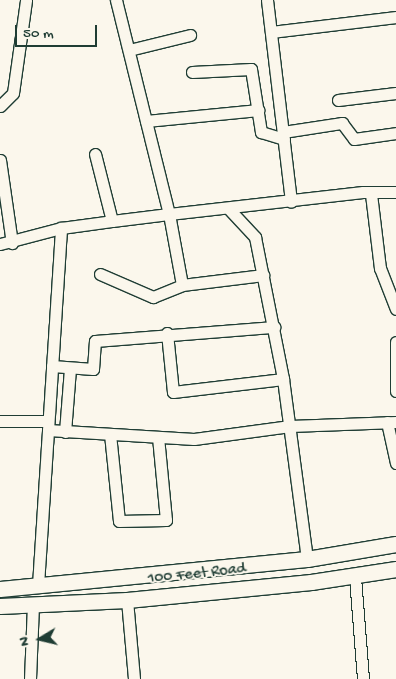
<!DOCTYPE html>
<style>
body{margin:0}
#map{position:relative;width:396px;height:679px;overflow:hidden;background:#fbf7ec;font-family:"Gochi Hand",sans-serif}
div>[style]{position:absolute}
.roads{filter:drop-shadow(1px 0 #1f3d34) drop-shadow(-1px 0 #1f3d34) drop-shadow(0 1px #1f3d34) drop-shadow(0 -1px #1f3d34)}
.street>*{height:11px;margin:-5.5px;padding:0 5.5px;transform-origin:5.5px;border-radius:5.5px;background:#fbf7ec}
.secondary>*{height:15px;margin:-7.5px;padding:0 7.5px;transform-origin:7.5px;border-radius:7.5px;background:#fbf7ec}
span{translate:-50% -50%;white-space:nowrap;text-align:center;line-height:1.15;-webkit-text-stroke:4px #fbf7ec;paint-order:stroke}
.street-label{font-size:16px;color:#1f3d34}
.north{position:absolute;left:15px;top:614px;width:50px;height:50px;-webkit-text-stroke:4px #fbf7ec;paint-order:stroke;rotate:261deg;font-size:14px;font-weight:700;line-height:20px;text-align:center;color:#1f3d34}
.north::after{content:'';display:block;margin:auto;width:18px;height:22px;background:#1f3d34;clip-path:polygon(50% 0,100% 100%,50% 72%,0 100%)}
.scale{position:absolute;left:15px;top:25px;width:82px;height:22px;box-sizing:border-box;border:2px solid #1f3d34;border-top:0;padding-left:6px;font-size:15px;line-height:18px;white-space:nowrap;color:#1f3d34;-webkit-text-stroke:4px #fbf7ec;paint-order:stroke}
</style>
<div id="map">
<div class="roads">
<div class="street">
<div style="left:116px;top:0;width:220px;rotate:76.1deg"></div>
<div style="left:169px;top:214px;width:195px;rotate:-6.5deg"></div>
<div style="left:363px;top:192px;width:33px"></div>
<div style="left:267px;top:0;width:203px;rotate:83.2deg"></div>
<div style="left:271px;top:32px;width:126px;rotate:-6.8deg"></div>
<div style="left:129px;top:50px;width:63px;rotate:-13.8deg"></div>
<div style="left:192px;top:72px;width:59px;rotate:-2.9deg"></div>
<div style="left:251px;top:69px;width:64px;rotate:81deg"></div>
<div style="left:261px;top:132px;width:24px;rotate:17deg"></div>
<div style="left:338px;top:100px;width:58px;rotate:-6.9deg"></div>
<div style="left:0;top:106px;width:18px;rotate:-45deg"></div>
<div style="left:13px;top:93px;width:94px;rotate:-82deg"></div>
<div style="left:146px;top:121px;width:113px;rotate:-5.6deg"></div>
<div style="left:283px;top:132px;width:60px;rotate:-8.7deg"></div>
<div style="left:342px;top:123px;width:20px;rotate:53deg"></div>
<div style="left:354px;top:139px;width:42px;rotate:-8.1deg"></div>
<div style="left:0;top:160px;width:84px;rotate:81.8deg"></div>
<div style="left:371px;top:194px;width:75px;rotate:83.1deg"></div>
<div style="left:380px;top:268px;width:44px;rotate:68.7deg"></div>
<div style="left:228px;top:208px;width:40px;rotate:47deg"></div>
<div style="left:255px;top:237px;width:145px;rotate:78.8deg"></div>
<div style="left:283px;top:379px;width:182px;rotate:82.4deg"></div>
<div style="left:112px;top:221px;width:57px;rotate:-7deg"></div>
<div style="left:169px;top:214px;width:72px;rotate:79.6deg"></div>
<div style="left:182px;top:285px;width:82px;rotate:-7deg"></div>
<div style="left:0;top:244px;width:63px;rotate:-14.7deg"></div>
<div style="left:61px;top:228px;width:51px;rotate:-7.8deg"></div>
<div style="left:112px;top:221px;width:69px;rotate:-104.2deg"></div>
<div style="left:100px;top:274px;width:58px;rotate:23.5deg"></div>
<div style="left:153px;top:297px;width:31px;rotate:-22deg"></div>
<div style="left:167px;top:333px;width:59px;rotate:84.2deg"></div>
<div style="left:173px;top:392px;width:111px;rotate:-6.7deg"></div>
<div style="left:396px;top:342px;width:49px;rotate:90deg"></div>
<div style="left:52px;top:366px;width:41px;rotate:4.2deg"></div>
<div style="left:93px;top:369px;width:28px;rotate:-86deg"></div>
<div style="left:95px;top:341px;width:180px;rotate:-4.5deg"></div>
<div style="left:0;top:421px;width:48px"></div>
<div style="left:387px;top:422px;width:42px;rotate:77.6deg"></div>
<div style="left:48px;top:430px;width:146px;rotate:3.5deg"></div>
<div style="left:194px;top:439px;width:97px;rotate:-7.7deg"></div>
<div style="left:290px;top:426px;width:106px;rotate:-2.2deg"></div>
<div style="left:65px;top:432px;width:64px;rotate:-85.5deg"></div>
<div style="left:110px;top:434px;width:87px;rotate:84.1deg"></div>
<div style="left:119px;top:521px;width:47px;rotate:-1.2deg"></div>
<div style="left:166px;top:520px;width:83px;rotate:-95.5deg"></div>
<div style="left:355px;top:577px;width:102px;rotate:85.5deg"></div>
<div style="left:38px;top:585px;width:358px;rotate:-86.3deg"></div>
<div style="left:127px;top:600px;width:79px;rotate:84.9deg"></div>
<div style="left:30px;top:679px;width:76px;rotate:-87.7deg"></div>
</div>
<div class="secondary">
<div style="left:0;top:589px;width:308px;rotate:-5.6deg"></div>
<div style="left:307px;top:559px;width:90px;rotate:-9.6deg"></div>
<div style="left:0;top:606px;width:127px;rotate:-2.7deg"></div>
<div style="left:127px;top:600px;width:185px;rotate:-5.6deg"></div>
<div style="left:311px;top:582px;width:86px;rotate:-8.7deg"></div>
</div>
</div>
<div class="street-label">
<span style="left:197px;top:575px;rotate:-6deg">100 Feet Road</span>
</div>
<div class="north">N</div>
<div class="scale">50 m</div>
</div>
